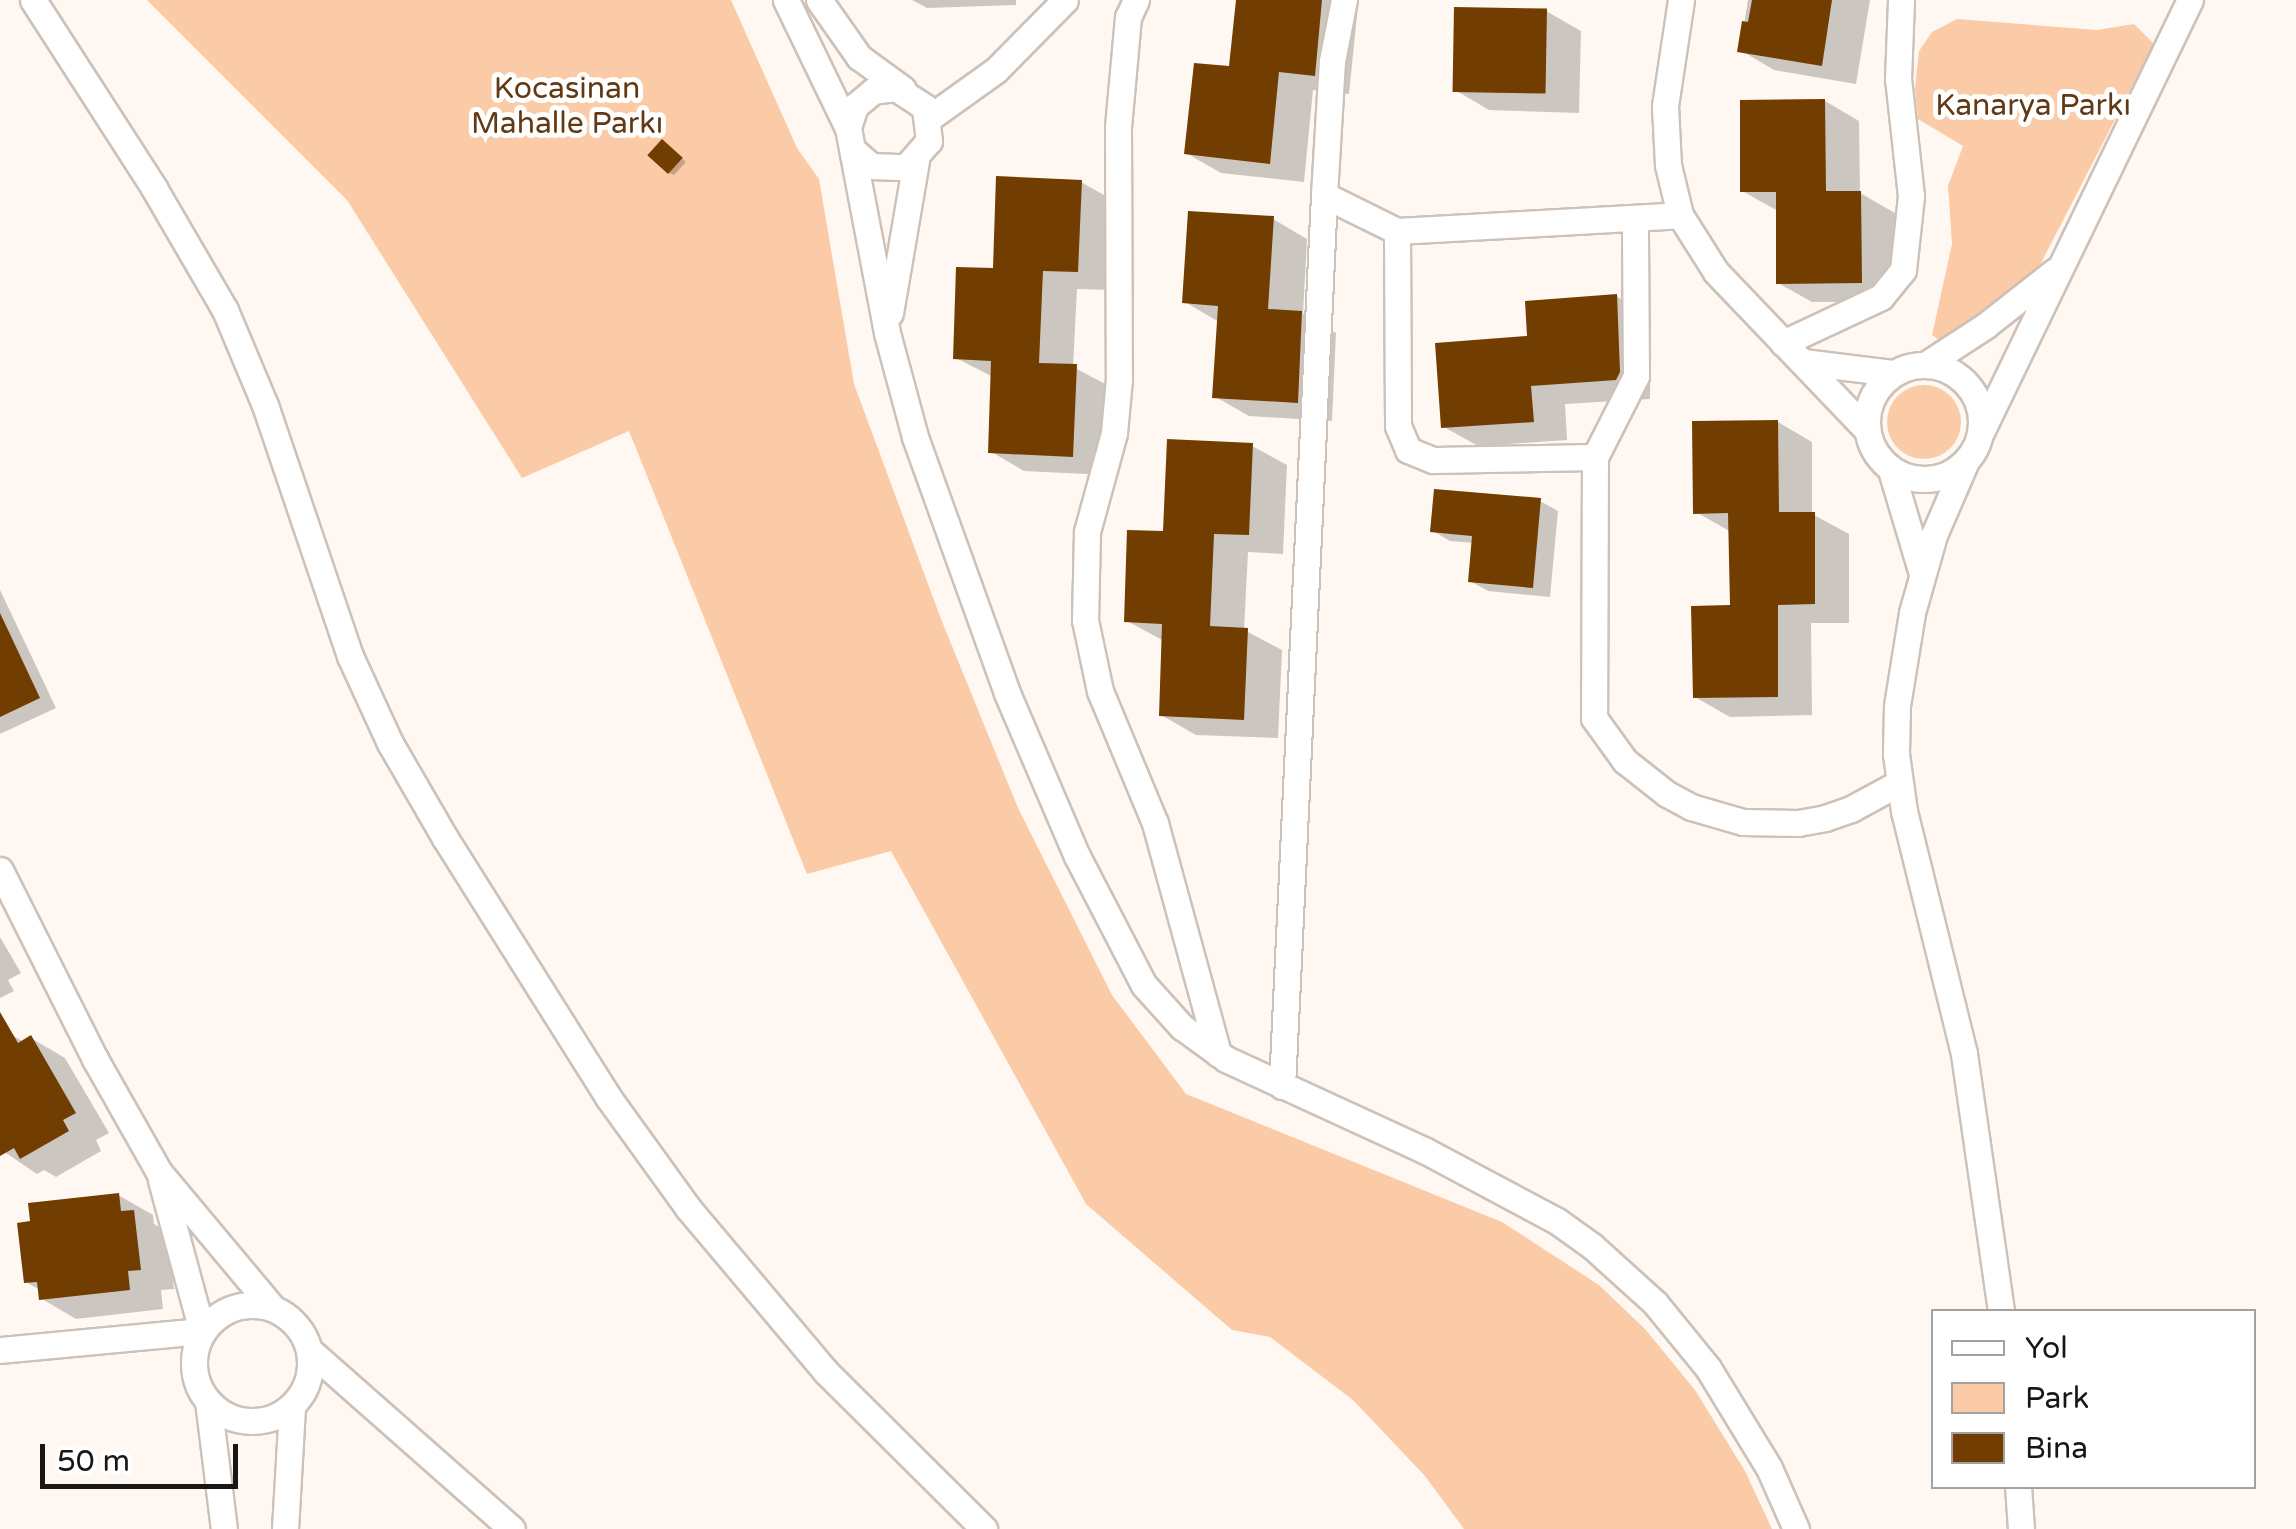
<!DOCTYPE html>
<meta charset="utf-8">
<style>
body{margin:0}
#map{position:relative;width:2296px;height:1529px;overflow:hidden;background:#fff8f2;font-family:"Varela Round",sans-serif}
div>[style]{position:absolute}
.green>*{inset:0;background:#facba6}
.round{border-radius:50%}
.shadow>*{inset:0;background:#0003}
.building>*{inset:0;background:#713d01;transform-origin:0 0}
.roads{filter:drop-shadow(2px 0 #cdc1b8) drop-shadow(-2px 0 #cdc1b8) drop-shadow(0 2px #cdc1b8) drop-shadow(0 -2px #cdc1b8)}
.street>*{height:25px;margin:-12.5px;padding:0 12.5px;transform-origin:12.5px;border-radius:12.5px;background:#fff}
.street>.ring{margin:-12.5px;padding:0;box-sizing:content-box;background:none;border:25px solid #fff;border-radius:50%}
span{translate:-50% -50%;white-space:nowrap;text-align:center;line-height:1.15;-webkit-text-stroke:10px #fff;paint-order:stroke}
.park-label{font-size:30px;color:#613914}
.legend{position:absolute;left:1931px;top:1309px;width:325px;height:180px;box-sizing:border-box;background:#fff;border:2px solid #a3a2a1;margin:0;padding:12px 18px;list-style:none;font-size:30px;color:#1a1613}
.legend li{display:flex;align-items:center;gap:20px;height:50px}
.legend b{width:50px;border:2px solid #a3a2a1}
.scale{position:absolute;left:40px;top:1444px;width:198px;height:45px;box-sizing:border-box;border:5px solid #1a1613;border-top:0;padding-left:12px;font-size:30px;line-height:35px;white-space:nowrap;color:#1a1613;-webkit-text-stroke:8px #fff;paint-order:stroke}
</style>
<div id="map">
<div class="green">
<div style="clip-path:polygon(147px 0,731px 0,797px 148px,819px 179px,854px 384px,941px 619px,1018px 808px,1112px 995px,1186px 1094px,1502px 1222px,1599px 1285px,1645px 1329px,1695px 1390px,1745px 1471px,1772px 1529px,1464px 1529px,1425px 1476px,1353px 1400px,1270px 1337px,1232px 1330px,1086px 1204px,891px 851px,807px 874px,629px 431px,522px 478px,347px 200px)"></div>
<div style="clip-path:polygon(1957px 19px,2097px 30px,2134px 24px,2154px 44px,2024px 296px,1954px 351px,1932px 335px,1952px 244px,1948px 186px,1963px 146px,1918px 119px,1915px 89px,1919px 51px,1932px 32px)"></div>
<div class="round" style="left:1887px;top:385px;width:74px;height:74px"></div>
</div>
<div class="shadow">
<div style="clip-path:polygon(912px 0,1016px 0,1016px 5px,927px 8px)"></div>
<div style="clip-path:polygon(1239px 0,1347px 0,1358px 6px,1349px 94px,1313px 90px,1304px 182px,1221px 173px,1186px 153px,1231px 69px)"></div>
<div style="clip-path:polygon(1748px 0,1870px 0,1856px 84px,1774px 70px,1740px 50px)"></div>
<div style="clip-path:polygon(1546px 11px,1581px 31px,1579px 113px,1489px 110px,1455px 90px)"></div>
<div style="clip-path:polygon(1825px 101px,1859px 121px,1860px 193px,1895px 213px,1896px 302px,1812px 302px,1778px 283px,1778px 211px,1742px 191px)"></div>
<div style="clip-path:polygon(667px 145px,686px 162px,674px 175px,669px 173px)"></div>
<div style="clip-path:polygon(1081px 182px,1116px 202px,1112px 290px,1077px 289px,1073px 367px,1111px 387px,1107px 475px,1024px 471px,990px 451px,993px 377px,956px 358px,995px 271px)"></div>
<div style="clip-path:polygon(1273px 219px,1307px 239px,1303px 314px,1336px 333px,1332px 421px,1249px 416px,1214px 396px,1219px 322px,1185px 302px)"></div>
<div style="clip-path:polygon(1616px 296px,1651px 316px,1650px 399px,1565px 404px,1567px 440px,1478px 446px,1444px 427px,1530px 338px)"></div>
<div style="clip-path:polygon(1778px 422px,1812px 442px,1812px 514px,1849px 534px,1849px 623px,1811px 623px,1812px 715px,1730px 717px,1695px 697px,1732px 608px,1731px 532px,1696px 512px)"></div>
<div style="clip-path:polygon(1252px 446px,1287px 465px,1283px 554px,1248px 552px,1244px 630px,1282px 650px,1278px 738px,1196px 735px,1161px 715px,1164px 641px,1127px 621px,1166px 534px)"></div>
<div style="clip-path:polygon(1540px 501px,1558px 511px,1550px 597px,1488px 591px,1470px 581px,1474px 543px,1450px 541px,1433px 531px)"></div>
<div style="clip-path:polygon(0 590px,56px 708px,0 734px)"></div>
<div style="clip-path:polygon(0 937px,21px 973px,8px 980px,14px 991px,0 998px)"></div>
<div style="clip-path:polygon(12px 1035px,24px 1042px,31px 1038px,65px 1058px,109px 1133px,96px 1140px,101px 1151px,56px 1177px,44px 1170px,37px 1174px,0 1149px,0 1042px)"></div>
<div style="clip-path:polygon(118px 1195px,153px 1215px,154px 1224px,168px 1232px,174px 1289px,161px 1290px,163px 1309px,76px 1319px,42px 1299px,40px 1290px,26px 1282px)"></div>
</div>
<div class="building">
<div style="clip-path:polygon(1236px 0,1322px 0,1315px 76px,1279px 72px,1270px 164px,1184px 154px,1194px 63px,1229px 66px)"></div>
<div style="clip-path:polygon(1752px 0,1832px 0,1822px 66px,1737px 52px,1742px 21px,1748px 22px)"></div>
<div style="left:1454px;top:7px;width:93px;height:85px;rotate:1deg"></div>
<div style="clip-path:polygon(1825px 99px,1826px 191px,1861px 191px,1862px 283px,1776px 284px,1776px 192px,1740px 192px,1740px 100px)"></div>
<div style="left:662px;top:139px;width:28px;height:22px;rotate:42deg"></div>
<div style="clip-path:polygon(996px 176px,1082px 180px,1078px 272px,1043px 271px,1039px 363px,1077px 364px,1073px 457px,988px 453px,991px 361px,953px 359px,956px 267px,993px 268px)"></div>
<div style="clip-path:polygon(1188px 211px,1274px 216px,1268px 309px,1302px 311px,1298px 403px,1212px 398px,1218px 306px,1182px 303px)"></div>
<div style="clip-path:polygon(1617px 294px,1620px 372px,1616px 380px,1531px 386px,1534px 422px,1441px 428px,1435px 343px,1527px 336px,1525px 301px)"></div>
<div style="clip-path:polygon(1778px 420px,1779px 512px,1815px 512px,1815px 604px,1778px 605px,1778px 697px,1693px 698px,1691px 606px,1730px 605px,1728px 513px,1693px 514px,1692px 421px)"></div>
<div style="clip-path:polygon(1167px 439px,1253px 443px,1249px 535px,1214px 534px,1210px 626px,1248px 628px,1244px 720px,1159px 716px,1162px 624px,1124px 622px,1127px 530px,1163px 531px)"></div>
<div style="clip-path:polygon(1434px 489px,1541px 498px,1533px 588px,1468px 582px,1472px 536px,1430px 532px)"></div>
<div style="clip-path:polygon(0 613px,40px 698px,0 717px)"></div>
<div style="clip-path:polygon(0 1012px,18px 1043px,31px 1035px,76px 1113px,63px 1120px,69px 1131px,20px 1159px,14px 1148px,0 1156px)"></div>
<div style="clip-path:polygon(119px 1193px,121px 1211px,134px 1210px,141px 1270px,128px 1271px,130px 1290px,39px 1300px,37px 1282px,24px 1283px,17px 1223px,30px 1221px,28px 1203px)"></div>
</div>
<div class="roads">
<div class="street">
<div style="left:33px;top:0;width:224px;rotate:57.2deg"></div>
<div style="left:154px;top:188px;width:141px;rotate:59.8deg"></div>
<div style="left:225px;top:310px;width:103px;rotate:67.2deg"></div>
<div style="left:265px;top:405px;width:265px;rotate:71.3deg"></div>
<div style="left:350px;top:656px;width:96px;rotate:65.3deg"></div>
<div style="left:390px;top:743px;width:110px;rotate:59.9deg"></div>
<div style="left:445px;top:838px;width:306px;rotate:57.8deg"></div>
<div style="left:608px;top:1097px;width:137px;rotate:54.2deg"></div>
<div style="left:688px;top:1208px;width:214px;rotate:49.9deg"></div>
<div style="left:826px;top:1372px;width:223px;rotate:44.8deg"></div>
<div style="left:786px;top:0;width:142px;rotate:64.2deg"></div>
<div style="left:819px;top:0;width:70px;rotate:54.9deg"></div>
<div style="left:859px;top:57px;width:54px;rotate:36deg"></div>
<div style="left:1136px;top:0;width:19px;rotate:115deg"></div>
<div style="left:1128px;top:17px;width:110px;rotate:95.2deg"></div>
<div style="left:1118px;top:127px;width:252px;rotate:89.8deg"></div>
<div style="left:1119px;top:379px;width:54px;rotate:95.3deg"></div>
<div style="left:1114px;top:433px;width:103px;rotate:105.3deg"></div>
<div style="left:1087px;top:532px;width:88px;rotate:91.3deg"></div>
<div style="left:1085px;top:620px;width:73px;rotate:78.1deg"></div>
<div style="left:1100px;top:691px;width:143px;rotate:67.4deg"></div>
<div style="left:1155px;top:823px;width:239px;rotate:74.7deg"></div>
<div style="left:1681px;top:0;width:107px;rotate:98.6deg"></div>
<div style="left:1665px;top:106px;width:59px;rotate:87.1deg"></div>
<div style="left:1668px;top:165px;width:51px;rotate:76.5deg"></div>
<div style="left:1680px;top:215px;width:67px;rotate:57.7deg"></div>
<div style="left:1716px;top:272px;width:217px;rotate:46.3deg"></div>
<div style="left:929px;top:118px;width:82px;rotate:-35.6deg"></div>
<div style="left:996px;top:70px;width:98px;rotate:-45.4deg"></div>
<div style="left:854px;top:151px;width:23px;rotate:41deg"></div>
<div style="left:871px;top:166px;width:35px;rotate:2deg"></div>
<div style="left:906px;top:167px;width:35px;rotate:-49deg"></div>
<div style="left:929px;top:141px;width:34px;rotate:-97deg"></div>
<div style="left:925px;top:107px;width:35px;rotate:-147deg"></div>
<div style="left:896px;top:88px;width:23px;rotate:173deg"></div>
<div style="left:873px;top:91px;width:23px;rotate:140deg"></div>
<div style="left:855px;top:106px;width:23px;rotate:108deg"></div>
<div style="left:848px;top:128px;width:209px;rotate:79.2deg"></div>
<div style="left:887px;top:333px;width:108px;rotate:74.9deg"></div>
<div style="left:915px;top:437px;width:272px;rotate:70.2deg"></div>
<div style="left:1007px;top:693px;width:177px;rotate:66.8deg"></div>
<div style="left:1077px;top:856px;width:145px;rotate:62.6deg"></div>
<div style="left:1144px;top:985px;width:57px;rotate:47.9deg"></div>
<div style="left:1182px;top:1027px;width:54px;rotate:36deg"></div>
<div style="left:1226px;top:1059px;width:218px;rotate:24.7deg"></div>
<div style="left:1424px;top:1150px;width:151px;rotate:28.1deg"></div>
<div style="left:1557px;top:1221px;width:43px;rotate:35.5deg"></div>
<div style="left:1592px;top:1246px;width:85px;rotate:42.1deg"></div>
<div style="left:1655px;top:1303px;width:84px;rotate:50.8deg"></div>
<div style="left:1708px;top:1368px;width:117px;rotate:58.6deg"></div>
<div style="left:1769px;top:1468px;width:67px;rotate:66.1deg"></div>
<div style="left:1324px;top:195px;width:81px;rotate:26.3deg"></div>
<div style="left:1397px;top:231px;width:283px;rotate:-3.2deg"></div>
<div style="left:1397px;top:231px;width:195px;rotate:89.7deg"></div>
<div style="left:1398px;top:426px;width:26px;rotate:67deg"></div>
<div style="left:1408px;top:450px;width:27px;rotate:22deg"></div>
<div style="left:1433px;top:460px;width:162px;rotate:-1.1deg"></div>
<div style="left:1595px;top:457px;width:91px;rotate:-63.2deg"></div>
<div style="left:1636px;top:376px;width:158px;rotate:-90.4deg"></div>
<div style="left:890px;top:313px;width:154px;rotate:-80.3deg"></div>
<div style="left:1783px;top:343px;width:108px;rotate:-25.1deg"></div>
<div style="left:1881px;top:297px;width:35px;rotate:-51deg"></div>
<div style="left:1903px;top:270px;width:74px;rotate:-83.8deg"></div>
<div style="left:1911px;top:196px;width:118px;rotate:-96.3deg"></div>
<div style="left:1898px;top:79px;width:79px;rotate:-87.8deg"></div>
<div style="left:1803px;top:362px;width:92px;rotate:6.9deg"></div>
<div class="ring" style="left:1867px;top:365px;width:89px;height:89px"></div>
<div style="left:1925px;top:365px;width:72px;rotate:-33deg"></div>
<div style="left:1985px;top:326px;width:89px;rotate:-38.2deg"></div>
<div style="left:1981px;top:432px;width:480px;rotate:-64.2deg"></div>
<div style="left:1595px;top:457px;width:261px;rotate:90.2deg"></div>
<div style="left:1594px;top:718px;width:53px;rotate:54.2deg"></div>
<div style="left:1625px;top:761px;width:53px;rotate:38.2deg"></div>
<div style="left:1667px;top:794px;width:27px;rotate:28deg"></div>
<div style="left:1691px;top:807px;width:54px;rotate:16.1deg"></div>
<div style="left:1743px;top:822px;width:55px;rotate:1deg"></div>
<div style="left:1798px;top:823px;width:27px;rotate:-10deg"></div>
<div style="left:1825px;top:818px;width:28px;rotate:-19deg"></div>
<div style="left:1851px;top:809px;width:55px;rotate:-28.4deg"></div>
<div style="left:1966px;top:461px;width:81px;rotate:113.4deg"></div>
<div style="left:1934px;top:535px;width:81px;rotate:105.8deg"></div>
<div style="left:1912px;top:613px;width:94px;rotate:99.2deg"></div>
<div style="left:1897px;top:706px;width:48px;rotate:91.2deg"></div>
<div style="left:1896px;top:754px;width:58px;rotate:82deg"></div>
<div style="left:1904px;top:811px;width:250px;rotate:76.1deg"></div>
<div style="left:1964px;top:1054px;width:261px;rotate:81.8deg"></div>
<div style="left:1891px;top:470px;width:109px;rotate:73.4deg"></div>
<div style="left:0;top:870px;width:212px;rotate:63.3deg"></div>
<div style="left:95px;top:1059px;width:130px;rotate:60.5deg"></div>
<div style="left:159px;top:1172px;width:176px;rotate:50.1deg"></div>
<div style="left:1282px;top:1086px;width:892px;rotate:-87.3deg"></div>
<div style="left:1324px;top:195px;width:134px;rotate:-86.6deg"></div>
<div style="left:1332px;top:61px;width:62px;rotate:-78.9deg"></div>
<div class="ring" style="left:194px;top:1305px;width:91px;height:91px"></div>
<div style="left:0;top:1350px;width:203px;rotate:-5.4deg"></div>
<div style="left:202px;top:1331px;width:156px;rotate:-105.2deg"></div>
<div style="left:310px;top:1351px;width:269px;rotate:41.4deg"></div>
<div style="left:208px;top:1401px;width:129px;rotate:82.9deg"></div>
<div style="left:2018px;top:1486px;width:43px;rotate:86deg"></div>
<div style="left:285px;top:1529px;width:123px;rotate:-86.7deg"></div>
</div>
</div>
<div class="park-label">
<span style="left:567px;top:106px">Kocasinan<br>Mahalle Parkı</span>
<span style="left:2033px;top:106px">Kanarya Parkı</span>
</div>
<ul class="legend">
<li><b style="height:12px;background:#fff"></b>Yol</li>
<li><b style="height:28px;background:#facba6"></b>Park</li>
<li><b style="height:28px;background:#713d01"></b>Bina</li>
</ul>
<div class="scale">50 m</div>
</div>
